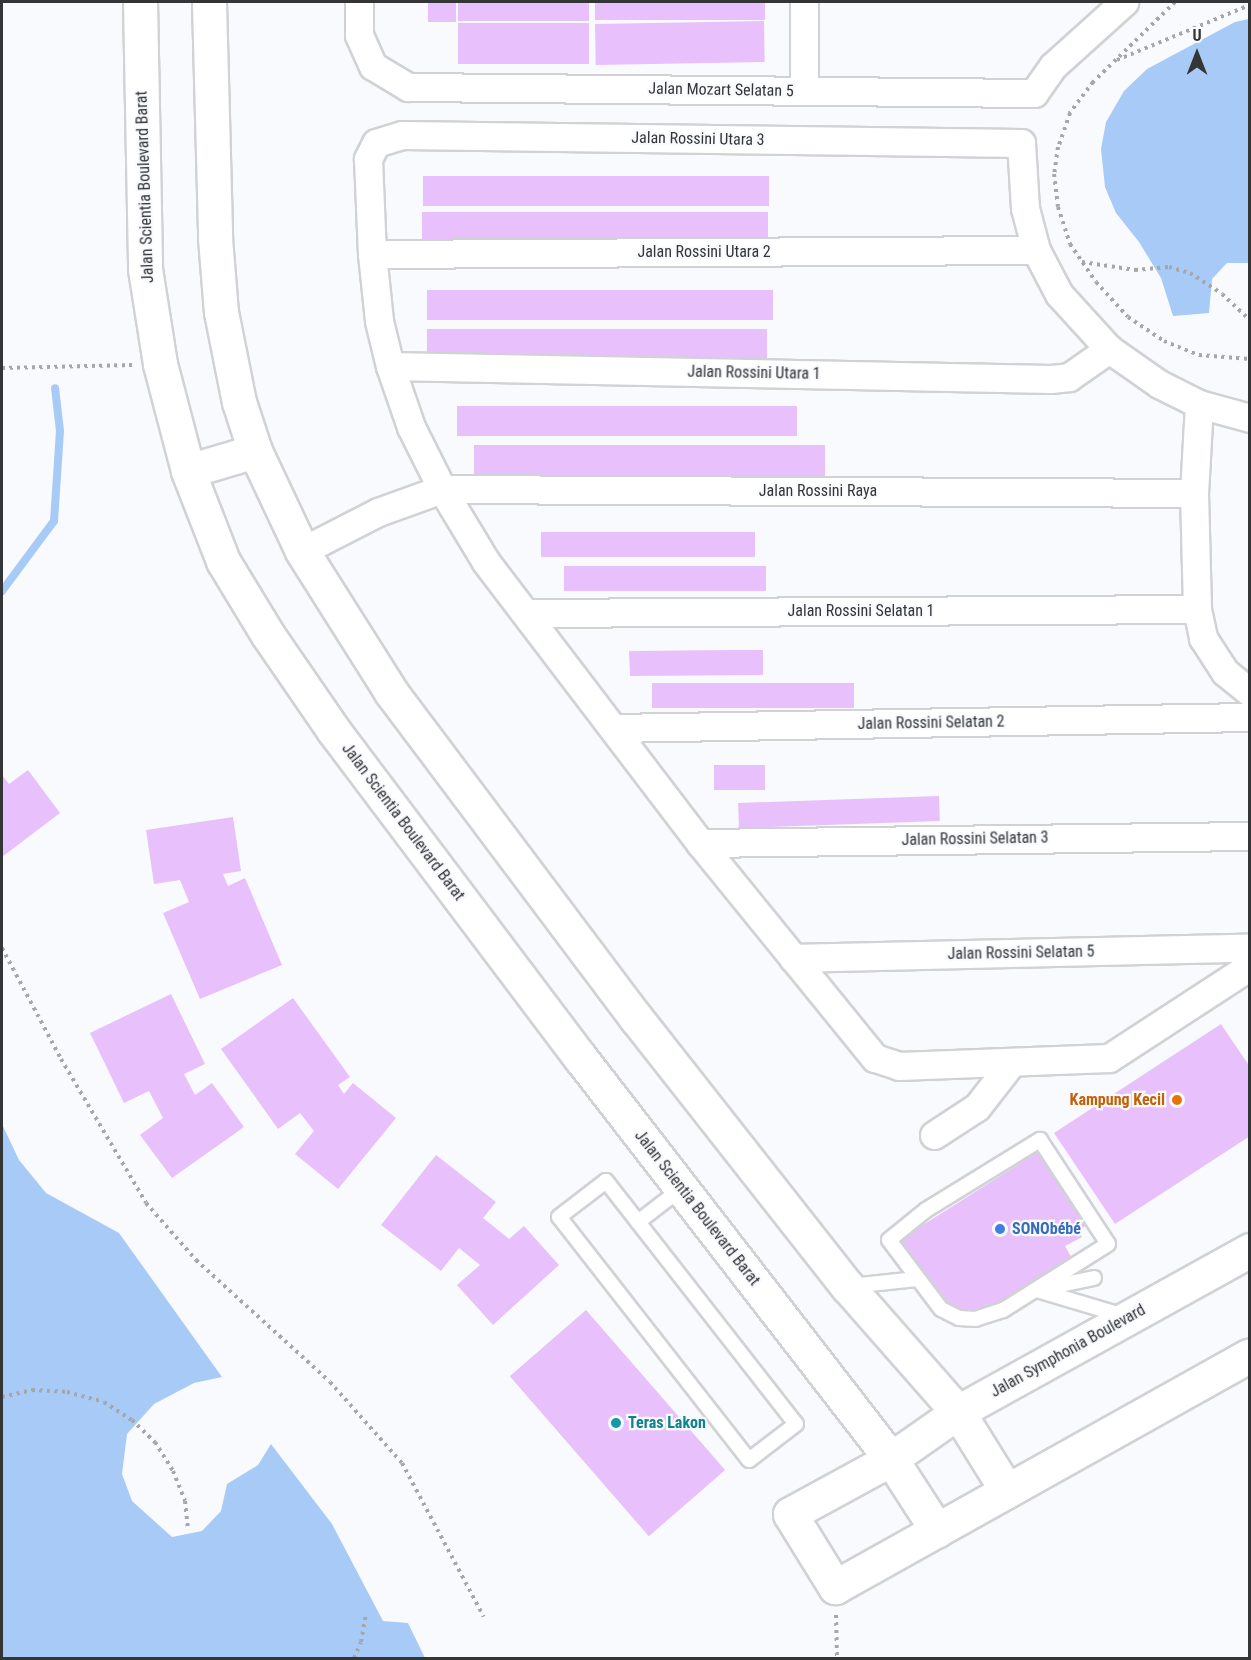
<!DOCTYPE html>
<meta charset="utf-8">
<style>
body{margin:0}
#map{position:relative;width:1251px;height:1660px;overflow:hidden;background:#f9fafe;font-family:"Roboto Condensed",sans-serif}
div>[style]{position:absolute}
.water>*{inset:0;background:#a7caf6}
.stream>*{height:8px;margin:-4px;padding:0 4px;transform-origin:4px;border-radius:4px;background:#a7caf6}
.building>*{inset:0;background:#e8c0fb;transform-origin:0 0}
.path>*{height:4px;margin-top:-2px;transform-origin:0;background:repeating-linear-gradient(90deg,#a6a7aa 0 3px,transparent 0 7.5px)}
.roads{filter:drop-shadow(2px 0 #d1d2d6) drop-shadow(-2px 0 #d1d2d6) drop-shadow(0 2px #d1d2d6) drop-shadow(0 -2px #d1d2d6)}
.lane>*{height:14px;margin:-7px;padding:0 7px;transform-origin:7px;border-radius:7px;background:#fff}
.street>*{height:27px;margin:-13.5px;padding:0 13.5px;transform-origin:13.5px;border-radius:13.5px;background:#fff}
.secondary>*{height:33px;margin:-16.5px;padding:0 16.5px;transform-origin:16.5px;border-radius:16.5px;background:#fff}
.dots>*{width:16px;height:16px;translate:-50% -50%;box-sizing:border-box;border:3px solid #f9fafe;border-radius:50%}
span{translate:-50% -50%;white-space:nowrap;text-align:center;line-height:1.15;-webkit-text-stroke:4.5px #f9fafe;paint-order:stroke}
.street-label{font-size:16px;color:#343536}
.food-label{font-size:16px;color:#c56008;font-weight:700}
.right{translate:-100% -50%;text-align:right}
.shop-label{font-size:16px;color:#366cbe;font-weight:700}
.left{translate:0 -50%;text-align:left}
.culture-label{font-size:16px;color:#0d838f;font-weight:700}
.frame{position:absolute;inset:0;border:3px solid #343536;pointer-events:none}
.north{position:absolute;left:1167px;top:24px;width:60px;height:60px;-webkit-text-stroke:4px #f9fafe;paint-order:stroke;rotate:0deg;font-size:16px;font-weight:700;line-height:24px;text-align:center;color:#343536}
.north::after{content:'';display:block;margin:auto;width:21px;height:27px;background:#343536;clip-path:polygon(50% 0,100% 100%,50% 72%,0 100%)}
</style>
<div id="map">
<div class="water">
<div style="clip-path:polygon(1249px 19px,1249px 263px,1227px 263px,1212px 279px,1209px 313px,1173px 316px,1161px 278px,1139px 242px,1116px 213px,1105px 187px,1101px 149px,1106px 122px,1124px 91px,1147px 69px,1235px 22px)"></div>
<div style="clip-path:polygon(2px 1124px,19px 1160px,46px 1193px,119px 1233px,222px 1377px,194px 1383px,154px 1404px,127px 1434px,122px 1474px,132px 1501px,172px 1537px,202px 1531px,221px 1511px,227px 1484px,258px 1465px,271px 1444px,332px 1524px,383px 1621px,408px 1623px,425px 1658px,2px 1658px)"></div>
</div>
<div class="stream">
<div style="left:2px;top:591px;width:87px;rotate:-53.4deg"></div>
<div style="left:54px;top:521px;width:90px;rotate:-86.2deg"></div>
<div style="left:60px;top:431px;width:43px;rotate:-96.6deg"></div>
</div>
<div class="building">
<div style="left:428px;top:2px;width:28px;height:20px"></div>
<div style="left:458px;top:2px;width:131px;height:19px"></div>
<div style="left:595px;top:2px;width:170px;height:18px"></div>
<div style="left:764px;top:21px;width:41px;height:169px;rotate:89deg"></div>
<div style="left:589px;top:23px;width:41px;height:131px;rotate:90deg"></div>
<div style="left:423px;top:176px;width:346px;height:30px"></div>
<div style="left:422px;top:212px;width:346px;height:30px"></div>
<div style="left:427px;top:290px;width:346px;height:30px"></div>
<div style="left:427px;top:329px;width:340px;height:30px"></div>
<div style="left:457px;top:406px;width:340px;height:30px"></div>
<div style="left:825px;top:445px;width:31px;height:351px;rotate:90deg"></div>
<div style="left:755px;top:532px;width:25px;height:214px;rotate:90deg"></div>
<div style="left:766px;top:566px;width:25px;height:202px;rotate:90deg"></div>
<div style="clip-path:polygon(732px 650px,763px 650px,763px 675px,630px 676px,629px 651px)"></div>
<div style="left:854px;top:683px;width:25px;height:202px;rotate:90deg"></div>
<div style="left:714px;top:765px;width:51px;height:25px"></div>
<div style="clip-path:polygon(28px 770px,60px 813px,2px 857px,2px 775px,9px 784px)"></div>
<div style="left:939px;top:796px;width:25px;height:201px;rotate:88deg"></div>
<div style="clip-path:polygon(233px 817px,241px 871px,223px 874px,228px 886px,245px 878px,282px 965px,200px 999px,163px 913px,189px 902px,180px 880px,154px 884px,146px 830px)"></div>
<div style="clip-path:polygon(171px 994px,205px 1064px,184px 1074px,195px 1095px,212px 1083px,244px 1127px,172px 1178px,140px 1135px,163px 1118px,149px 1091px,124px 1103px,90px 1033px)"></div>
<div style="clip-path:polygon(293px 998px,350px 1077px,338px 1085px,344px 1094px,353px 1083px,396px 1118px,338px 1189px,295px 1154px,314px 1131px,300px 1113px,278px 1129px,221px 1049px)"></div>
<div style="clip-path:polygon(1221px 1024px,1250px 1067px,1250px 1136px,1115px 1224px,1054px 1133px)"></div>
<div style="clip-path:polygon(1043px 1149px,1084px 1218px,1086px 1225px,1079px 1232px,1082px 1237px,1065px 1246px,1074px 1262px,986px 1310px,967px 1312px,947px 1304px,896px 1242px)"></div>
<div style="clip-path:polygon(436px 1155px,496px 1202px,483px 1218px,509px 1239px,524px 1226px,559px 1265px,493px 1325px,457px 1285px,480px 1265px,459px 1248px,441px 1271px,381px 1225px)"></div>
<div style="left:586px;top:1310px;width:212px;height:101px;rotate:49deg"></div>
</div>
<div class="path">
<div style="left:1175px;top:2px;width:115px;rotate:135.7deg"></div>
<div style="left:1093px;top:82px;width:39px;rotate:127deg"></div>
<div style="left:1070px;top:113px;width:36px;rotate:109deg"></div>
<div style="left:1058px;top:147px;width:27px;rotate:98deg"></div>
<div style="left:1054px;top:174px;width:33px;rotate:83deg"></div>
<div style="left:1058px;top:207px;width:39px;rotate:72deg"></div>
<div style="left:1070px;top:244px;width:46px;rotate:55.6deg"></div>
<div style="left:1096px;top:282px;width:47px;rotate:47.6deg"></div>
<div style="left:1128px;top:317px;width:43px;rotate:33.7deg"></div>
<div style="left:1164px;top:341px;width:38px;rotate:22deg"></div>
<div style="left:1199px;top:355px;width:51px;rotate:4.5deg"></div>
<div style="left:1117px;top:60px;width:144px;rotate:-22.5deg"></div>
<div style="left:1082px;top:262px;width:54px;rotate:8.6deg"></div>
<div style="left:1135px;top:270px;width:34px;rotate:-5deg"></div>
<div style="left:1169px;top:267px;width:22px;rotate:16deg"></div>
<div style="left:1190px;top:273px;width:38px;rotate:33deg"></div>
<div style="left:1222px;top:294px;width:38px;rotate:43deg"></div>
<div style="left:2px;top:368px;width:131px;rotate:-1.3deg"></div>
<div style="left:2px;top:948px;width:126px;rotate:62deg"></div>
<div style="left:61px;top:1059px;width:167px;rotate:59.4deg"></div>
<div style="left:146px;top:1203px;width:76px;rotate:48.7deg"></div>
<div style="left:196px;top:1260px;width:181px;rotate:42.3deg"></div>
<div style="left:330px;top:1382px;width:108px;rotate:48.4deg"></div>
<div style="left:402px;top:1463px;width:174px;rotate:62deg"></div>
<div style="left:2px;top:1397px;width:31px;rotate:-13deg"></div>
<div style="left:32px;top:1390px;width:35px;rotate:3deg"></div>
<div style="left:67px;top:1392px;width:38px;rotate:15deg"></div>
<div style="left:104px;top:1402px;width:33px;rotate:33deg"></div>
<div style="left:132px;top:1420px;width:32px;rotate:44deg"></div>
<div style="left:155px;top:1442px;width:34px;rotate:58deg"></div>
<div style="left:173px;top:1471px;width:32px;rotate:68deg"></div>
<div style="left:185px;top:1501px;width:28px;rotate:84deg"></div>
<div style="left:836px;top:1615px;width:43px;rotate:88.7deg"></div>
<div style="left:354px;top:1658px;width:17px;rotate:-66deg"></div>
<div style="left:361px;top:1642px;width:27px;rotate:-80deg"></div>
</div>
<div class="roads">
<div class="lane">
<div style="left:1040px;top:1140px;width:124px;rotate:56.8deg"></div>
<div style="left:1108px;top:1244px;width:124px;rotate:147.8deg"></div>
<div style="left:1003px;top:1310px;width:28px;rotate:162deg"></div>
<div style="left:976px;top:1319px;width:17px;rotate:-177deg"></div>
<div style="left:959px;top:1318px;width:20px;rotate:-153deg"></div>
<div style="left:941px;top:1309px;width:86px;rotate:-127deg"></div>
<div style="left:889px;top:1240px;width:48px;rotate:-39deg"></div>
<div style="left:926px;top:1210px;width:134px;rotate:-31.6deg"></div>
<div style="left:606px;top:1181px;width:308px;rotate:52deg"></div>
<div style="left:796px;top:1424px;width:59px;rotate:142.5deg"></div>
<div style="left:749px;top:1460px;width:308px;rotate:-128deg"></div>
<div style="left:559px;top:1217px;width:59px;rotate:-37.5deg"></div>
<div style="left:638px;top:1222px;width:56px;rotate:-37.7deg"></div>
<div style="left:851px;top:1286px;width:66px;rotate:-6.1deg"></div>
<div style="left:1046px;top:1288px;width:49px;rotate:-11.8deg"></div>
<div style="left:1037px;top:1290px;width:91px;rotate:16.6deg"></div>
</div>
<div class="street">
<div style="left:359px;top:2px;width:33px;rotate:90deg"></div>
<div style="left:359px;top:35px;width:34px;rotate:66deg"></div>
<div style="left:373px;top:66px;width:41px;rotate:31deg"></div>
<div style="left:408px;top:87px;width:626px;rotate:0.55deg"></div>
<div style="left:1034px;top:93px;width:33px;rotate:-55deg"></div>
<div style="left:1053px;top:66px;width:96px;rotate:-42deg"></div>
<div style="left:804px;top:2px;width:89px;rotate:90deg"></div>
<div style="left:372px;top:254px;width:664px;rotate:-0.35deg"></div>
<div style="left:390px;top:366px;width:661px;rotate:1.13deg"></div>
<div style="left:1051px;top:379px;width:18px;rotate:-6deg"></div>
<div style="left:1069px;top:377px;width:49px;rotate:-35deg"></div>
<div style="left:1199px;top:404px;width:89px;rotate:93.2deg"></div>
<div style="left:1194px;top:493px;width:116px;rotate:88.5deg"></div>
<div style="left:1197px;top:609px;width:30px;rotate:78deg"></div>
<div style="left:1203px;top:638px;width:40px;rotate:57.1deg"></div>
<div style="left:1225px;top:672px;width:32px;rotate:39deg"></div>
<div style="left:1250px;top:418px;width:53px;rotate:-164.6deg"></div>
<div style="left:1199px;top:404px;width:45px;rotate:-153.4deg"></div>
<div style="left:1159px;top:384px;width:61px;rotate:-145deg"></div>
<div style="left:1109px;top:349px;width:74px;rotate:-132.3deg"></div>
<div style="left:1059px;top:294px;width:50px;rotate:-117.6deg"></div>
<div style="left:1036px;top:250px;width:43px;rotate:-104.7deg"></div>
<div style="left:1025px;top:208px;width:65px;rotate:-93.5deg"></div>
<div style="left:1021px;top:143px;width:619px;rotate:-179.26deg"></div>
<div style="left:402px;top:135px;width:27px;rotate:163deg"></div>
<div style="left:376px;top:143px;width:18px;rotate:117deg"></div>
<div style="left:368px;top:159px;width:95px;rotate:87.6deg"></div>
<div style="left:372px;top:254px;width:67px;rotate:84deg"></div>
<div style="left:379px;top:321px;width:46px;rotate:76.3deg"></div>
<div style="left:390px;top:366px;width:65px;rotate:71deg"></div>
<div style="left:411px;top:427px;width:69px;rotate:63.4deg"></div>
<div style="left:442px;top:489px;width:85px;rotate:58.9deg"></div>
<div style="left:486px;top:562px;width:353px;rotate:52.7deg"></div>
<div style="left:700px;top:843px;width:277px;rotate:50.9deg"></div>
<div style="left:875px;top:1058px;width:25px;rotate:18deg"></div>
<div style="left:899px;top:1066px;width:210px;rotate:-2.2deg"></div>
<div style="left:1109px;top:1058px;width:168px;rotate:-33.1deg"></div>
<div style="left:302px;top:551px;width:85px;rotate:-27.2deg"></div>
<div style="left:378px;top:512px;width:68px;rotate:-19.8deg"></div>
<div style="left:442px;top:489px;width:752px;rotate:0.3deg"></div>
<div style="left:526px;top:613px;width:671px;rotate:-0.34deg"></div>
<div style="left:613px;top:728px;width:637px;rotate:-0.99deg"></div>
<div style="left:700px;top:843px;width:550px;rotate:-0.73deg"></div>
<div style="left:793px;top:958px;width:457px;rotate:-1.3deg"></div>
<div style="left:934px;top:1135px;width:51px;rotate:-33.1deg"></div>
<div style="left:977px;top:1107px;width:57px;rotate:-52.1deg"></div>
</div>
<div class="secondary">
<div style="left:140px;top:2px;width:267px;rotate:88.9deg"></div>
<div style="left:145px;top:269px;width:96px;rotate:81deg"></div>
<div style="left:160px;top:364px;width:111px;rotate:75.3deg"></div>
<div style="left:188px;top:471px;width:97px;rotate:68.7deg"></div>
<div style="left:223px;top:561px;width:87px;rotate:58.7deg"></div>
<div style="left:268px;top:635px;width:116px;rotate:55.5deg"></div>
<div style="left:334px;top:731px;width:407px;rotate:53deg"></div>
<div style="left:579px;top:1056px;width:510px;rotate:52.25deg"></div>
<div style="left:891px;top:1459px;width:85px;rotate:57.1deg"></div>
<div style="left:209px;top:2px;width:236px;rotate:88.5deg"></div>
<div style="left:215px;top:238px;width:74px;rotate:85.4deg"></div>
<div style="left:221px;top:312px;width:92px;rotate:78.7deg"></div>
<div style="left:239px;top:402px;width:52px;rotate:71.9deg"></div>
<div style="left:255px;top:451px;width:110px;rotate:64.8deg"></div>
<div style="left:302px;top:551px;width:167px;rotate:57.7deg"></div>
<div style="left:391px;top:692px;width:408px;rotate:53.1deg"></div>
<div style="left:636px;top:1018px;width:342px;rotate:51.8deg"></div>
<div style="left:848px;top:1287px;width:167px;rotate:48.7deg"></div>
<div style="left:958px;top:1412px;width:93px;rotate:58.2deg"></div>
<div style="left:188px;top:471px;width:70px;rotate:-16.6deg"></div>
<div style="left:1250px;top:1250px;width:334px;rotate:151deg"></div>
<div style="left:958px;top:1412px;width:82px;rotate:145deg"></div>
<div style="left:891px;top:1459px;width:115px;rotate:151.4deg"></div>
<div style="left:790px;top:1514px;width:86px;rotate:58.3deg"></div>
<div style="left:835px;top:1587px;width:475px;rotate:-29.2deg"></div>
</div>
</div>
<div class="dots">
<div style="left:1177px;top:1100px;background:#e8710a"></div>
<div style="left:1000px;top:1229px;background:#3f7fe0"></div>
<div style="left:616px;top:1423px;background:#0f9aa8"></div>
</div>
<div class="street-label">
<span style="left:721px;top:90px;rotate:1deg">Jalan Mozart Selatan 5</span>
<span style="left:698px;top:139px;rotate:1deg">Jalan Rossini Utara 3</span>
<span style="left:145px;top:187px;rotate:-92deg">Jalan Scientia Boulevard Barat</span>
<span style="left:704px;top:252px">Jalan Rossini Utara 2</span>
<span style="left:754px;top:373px;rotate:1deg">Jalan Rossini Utara 1</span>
<span style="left:818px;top:491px">Jalan Rossini Raya</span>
<span style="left:861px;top:611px">Jalan Rossini Selatan 1</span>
<span style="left:931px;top:723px;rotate:-1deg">Jalan Rossini Selatan 2</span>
<span style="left:403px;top:822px;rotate:53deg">Jalan Scientia Boulevard Barat</span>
<span style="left:975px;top:839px;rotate:-1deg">Jalan Rossini Selatan 3</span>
<span style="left:1021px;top:953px;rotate:-1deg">Jalan Rossini Selatan 5</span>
<span style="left:697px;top:1208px;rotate:52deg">Jalan Scientia Boulevard Barat</span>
<span style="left:1068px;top:1351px;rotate:-29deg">Jalan Symphonia Boulevard</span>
</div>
<div class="food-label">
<span class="right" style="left:1165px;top:1100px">Kampung Kecil</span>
</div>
<div class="shop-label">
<span class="left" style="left:1012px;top:1229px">SONObébé</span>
</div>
<div class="culture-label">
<span class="left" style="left:628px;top:1423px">Teras Lakon</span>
</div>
<div class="frame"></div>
<div class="north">U</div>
</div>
